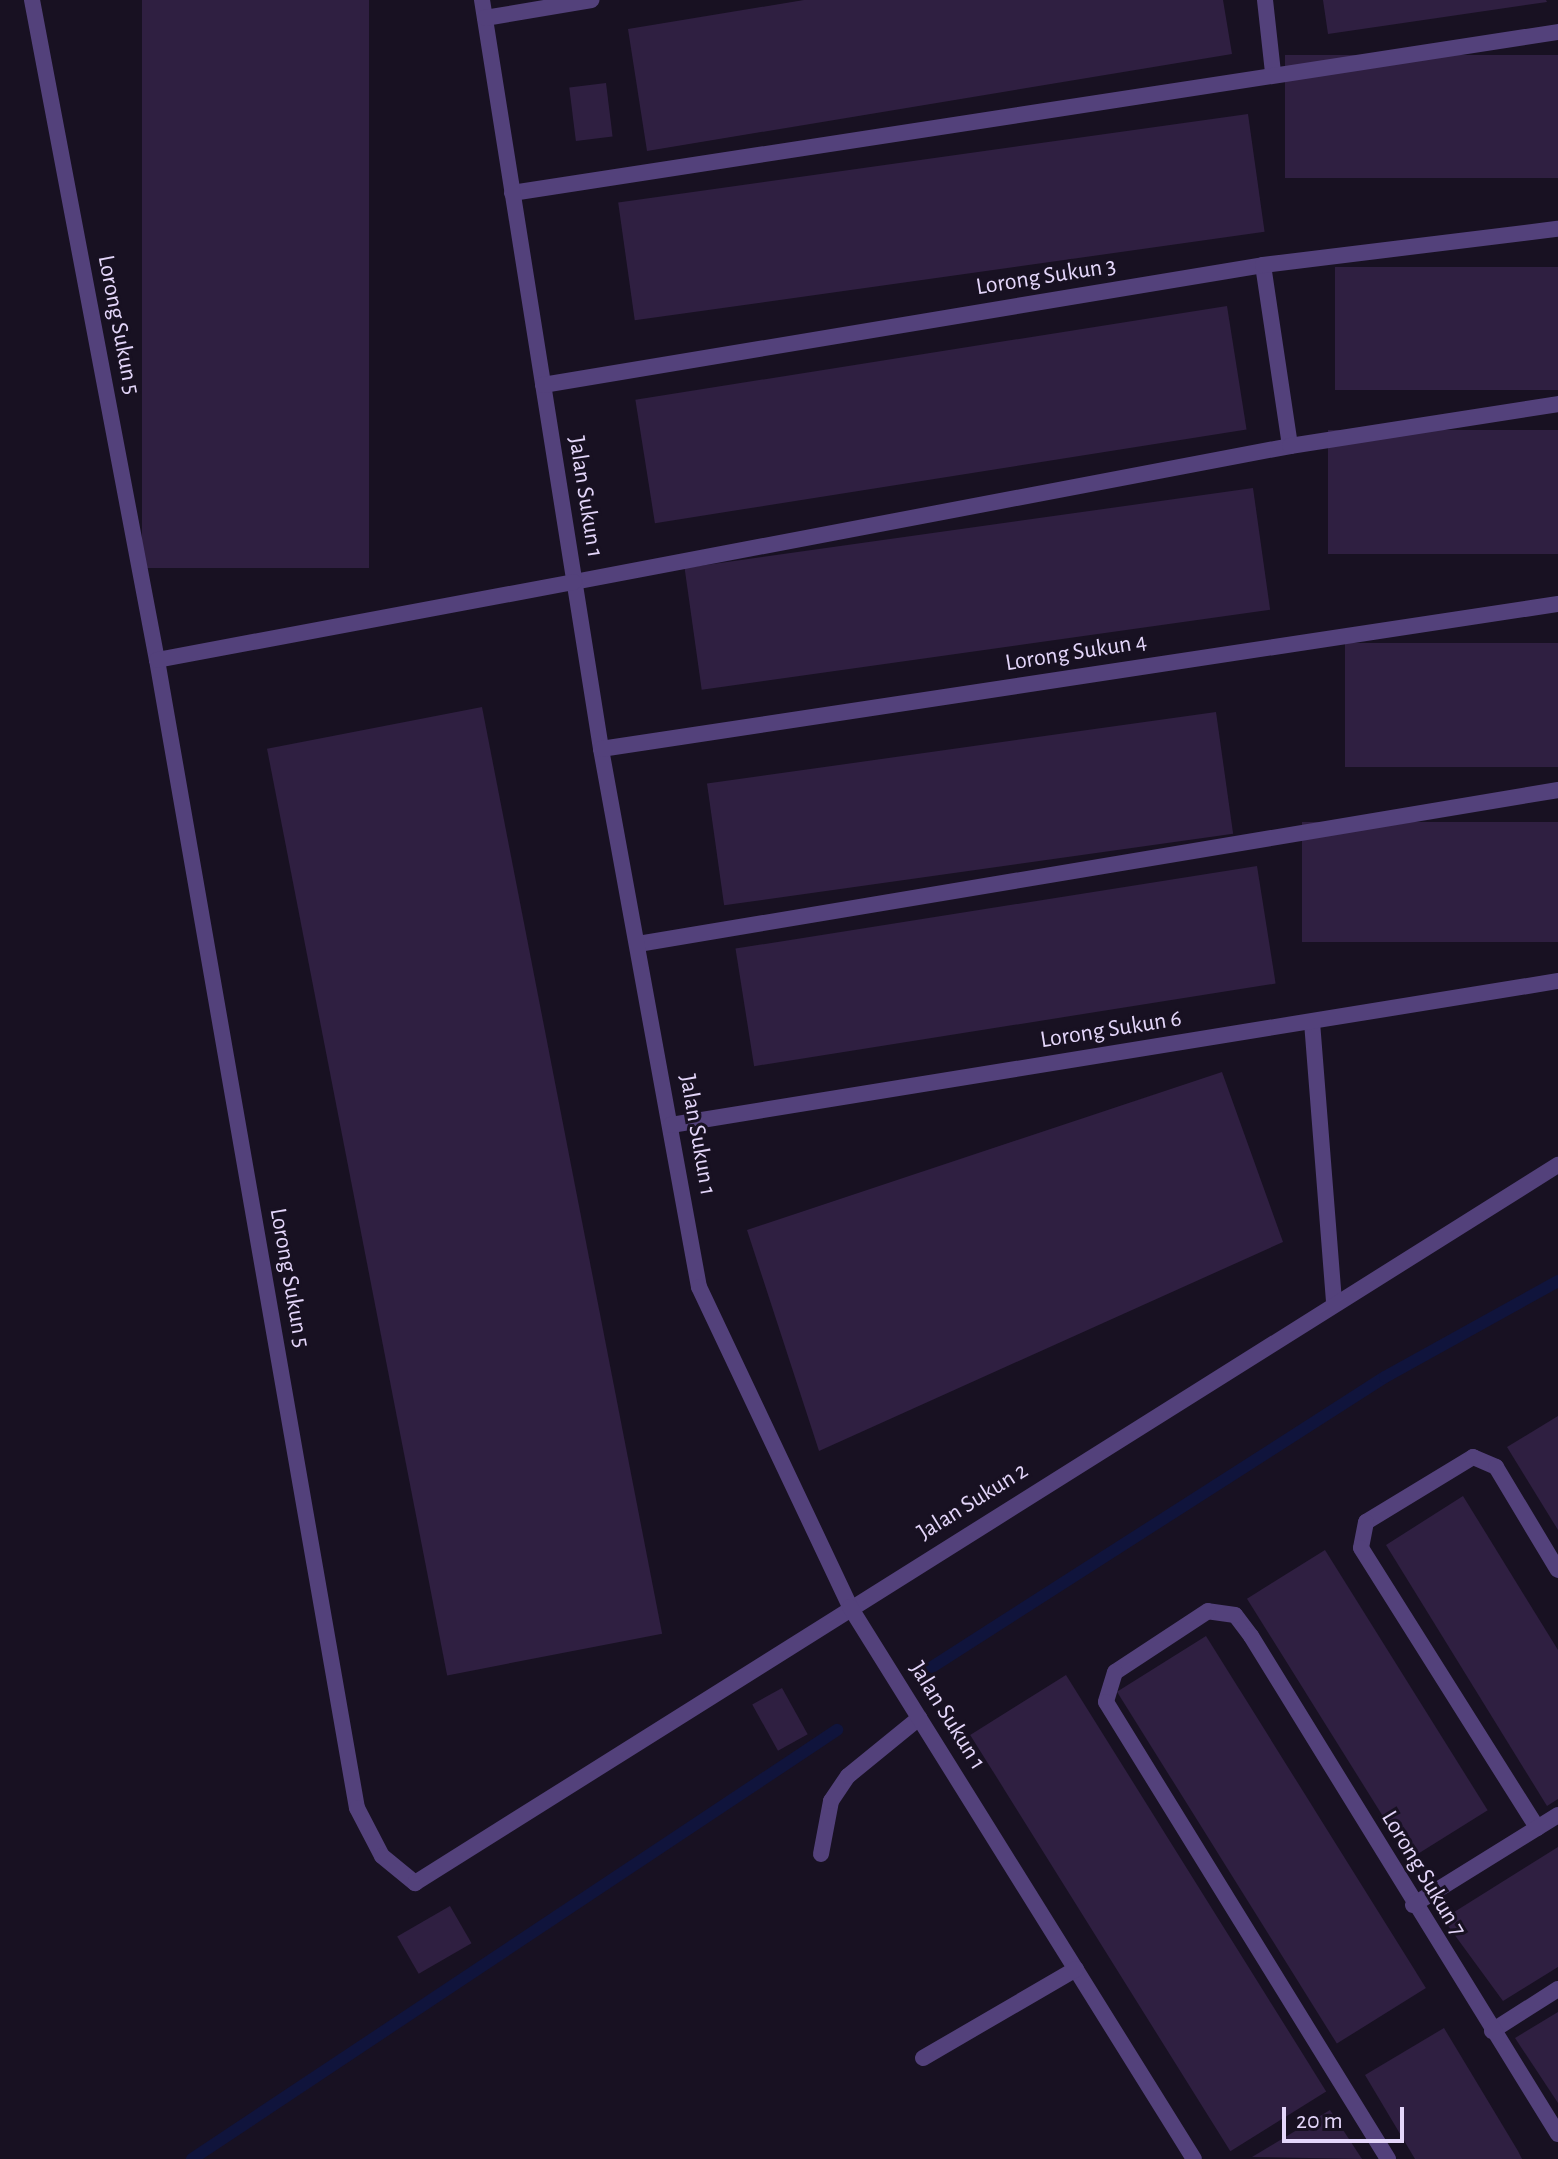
<!DOCTYPE html>
<style>
body{margin:0}
#map{position:relative;width:1558px;height:2159px;overflow:hidden;background:#181122;font-family:"Alegreya Sans",sans-serif}
div>[style]{position:absolute}
.stream>*{height:12px;margin:-6px;padding:0 6px;transform-origin:6px;border-radius:6px;background:#10143c}
.building>*{inset:0;background:#2f1f41;transform-origin:0 0}
.service>*{height:16px;margin:-8px;padding:0 8px;transform-origin:8px;border-radius:8px;background:#53417b}
.minor>*{height:16px;margin:-8px;padding:0 8px;transform-origin:8px;border-radius:8px;background:#53417b}
span{translate:-50% -50%;white-space:nowrap;text-align:center;line-height:1.15;-webkit-text-stroke:6px #181122;paint-order:stroke}
.street-label{font-size:24px;color:#e4d6fa}
.scale{position:absolute;left:1282px;top:2107px;width:122px;height:36px;box-sizing:border-box;border:4px solid #e4d6fa;border-top:0;padding-left:10px;font-size:24px;line-height:28px;white-space:nowrap;color:#e4d6fa;-webkit-text-stroke:6px #181122;paint-order:stroke}
</style>
<div id="map">
<div class="stream">
<div style="left:932px;top:1667px;width:538px;rotate:-32.63deg"></div>
<div style="left:1385px;top:1377px;width:198px;rotate:-29deg"></div>
<div style="left:192px;top:2159px;width:775px;rotate:-33.63deg"></div>
</div>
<div class="building">
<div style="left:142px;top:0;width:227px;height:568px"></div>
<div style="clip-path:polygon(804px 0,1223px 0,1232px 54px,647px 151px,628px 29px)"></div>
<div style="clip-path:polygon(1323px 0,1546px 0,1547px 2px,1328px 34px)"></div>
<div style="left:1558px;top:55px;width:123px;height:273px;rotate:90deg"></div>
<div style="left:606px;top:83px;width:54px;height:37px;rotate:83deg"></div>
<div style="left:1248px;top:114px;width:119px;height:636px;rotate:82deg"></div>
<div style="left:1558px;top:267px;width:123px;height:223px;rotate:90deg"></div>
<div style="left:1227px;top:306px;width:125px;height:599px;rotate:81deg"></div>
<div style="left:1558px;top:430px;width:124px;height:230px;rotate:90deg"></div>
<div style="left:1253px;top:488px;width:123px;height:574px;rotate:82deg"></div>
<div style="left:1558px;top:643px;width:124px;height:213px;rotate:90deg"></div>
<div style="left:482px;top:707px;width:944px;height:219px;rotate:79deg"></div>
<div style="left:1216px;top:712px;width:123px;height:514px;rotate:82deg"></div>
<div style="left:1558px;top:822px;width:120px;height:256px;rotate:90deg"></div>
<div style="left:1257px;top:866px;width:119px;height:528px;rotate:81deg"></div>
<div style="clip-path:polygon(1222px 1072px,1283px 1242px,819px 1451px,747px 1230px)"></div>
<div style="clip-path:polygon(1558px 1416px,1558px 1530px,1507px 1447px)"></div>
<div style="clip-path:polygon(1463px 1496px,1558px 1650px,1558px 1799px,1547px 1806px,1386px 1545px)"></div>
<div style="left:1325px;top:1550px;width:307px;height:92px;rotate:58deg"></div>
<div style="left:1206px;top:1636px;width:415px;height:105px;rotate:58deg"></div>
<div style="left:1066px;top:1675px;width:491px;height:113px;rotate:58deg"></div>
<div style="left:782px;top:1688px;width:53px;height:34px;rotate:61deg"></div>
<div style="clip-path:polygon(1558px 1847px,1558px 1967px,1503px 2001px,1443px 1919px)"></div>
<div style="left:450px;top:1906px;width:43px;height:61px;rotate:60deg"></div>
<div style="clip-path:polygon(1558px 2012px,1558px 2103px,1515px 2038px)"></div>
<div style="clip-path:polygon(1444px 2028px,1518px 2151px,1522px 2159px,1415px 2159px,1365px 2075px)"></div>
<div style="clip-path:polygon(1330px 2110px,1362px 2159px,1252px 2157px)"></div>
</div>
<div class="service">
<div style="left:1265px;top:0;width:72px;rotate:83.7deg"></div>
<div style="left:512px;top:193px;width:1058px;rotate:-8.75deg"></div>
<div style="left:1263px;top:265px;width:183px;rotate:81.5deg"></div>
<div style="left:574px;top:582px;width:729px;rotate:-10.75deg"></div>
<div style="left:1290px;top:446px;width:271px;rotate:-8.9deg"></div>
<div style="left:638px;top:944px;width:933px;rotate:-9.5deg"></div>
<div style="left:1312px;top:1022px;width:282px;rotate:85.5deg"></div>
<div style="left:1473px;top:1457px;width:125px;rotate:148.7deg"></div>
<div style="left:1366px;top:1522px;width:26px;rotate:101deg"></div>
<div style="left:1361px;top:1548px;width:331px;rotate:57.8deg"></div>
<div style="left:1251px;top:1636px;width:26px;rotate:-127deg"></div>
<div style="left:1235px;top:1615px;width:27px;rotate:-172deg"></div>
<div style="left:1208px;top:1611px;width:111px;rotate:146.7deg"></div>
<div style="left:1115px;top:1672px;width:31px;rotate:107deg"></div>
<div style="left:1106px;top:1702px;width:537px;rotate:58.32deg"></div>
<div style="left:821px;top:1854px;width:54px;rotate:-79.3deg"></div>
<div style="left:831px;top:1801px;width:30px;rotate:-56deg"></div>
<div style="left:848px;top:1776px;width:92px;rotate:-39.2deg"></div>
<div style="left:1492px;top:2031px;width:78px;rotate:-32.5deg"></div>
</div>
<div class="minor">
<div style="left:32px;top:0;width:672px;rotate:79.28deg"></div>
<div style="left:157px;top:660px;width:1165px;rotate:80.12deg"></div>
<div style="left:357px;top:1808px;width:54px;rotate:62.5deg"></div>
<div style="left:382px;top:1856px;width:43px;rotate:39.3deg"></div>
<div style="left:415px;top:1883px;width:1350px;rotate:-32.14deg"></div>
<div style="left:482px;top:0;width:758px;rotate:80.97deg"></div>
<div style="left:601px;top:749px;width:547px;rotate:79.68deg"></div>
<div style="left:699px;top:1287px;width:354px;rotate:64.7deg"></div>
<div style="left:850px;top:1607px;width:650px;rotate:58.07deg"></div>
<div style="left:485px;top:18px;width:108px;rotate:-9.6deg"></div>
<div style="left:543px;top:385px;width:730px;rotate:-9.46deg"></div>
<div style="left:1263px;top:265px;width:297px;rotate:-7deg"></div>
<div style="left:157px;top:660px;width:424px;rotate:-10.6deg"></div>
<div style="left:601px;top:749px;width:968px;rotate:-8.62deg"></div>
<div style="left:671px;top:1125px;width:899px;rotate:-9.22deg"></div>
<div style="left:1473px;top:1457px;width:25px;rotate:23deg"></div>
<div style="left:1496px;top:1467px;width:120px;rotate:59deg"></div>
<div style="left:1251px;top:1636px;width:585px;rotate:58.35deg"></div>
<div style="left:1413px;top:1905px;width:171px;rotate:-31.8deg"></div>
<div style="left:923px;top:2058px;width:177px;rotate:-30.2deg"></div>
</div>
<div class="street-label">
<span style="left:1046px;top:277px;rotate:-9deg">Lorong Sukun 3</span>
<span style="left:118px;top:325px;rotate:79deg">Lorong Sukun 5</span>
<span style="left:585px;top:497px;rotate:81deg">Jalan Sukun 1</span>
<span style="left:1076px;top:653px;rotate:-9deg">Lorong Sukun 4</span>
<span style="left:1111px;top:1030px;rotate:-9deg">Lorong Sukun 6</span>
<span style="left:697px;top:1135px;rotate:80deg">Jalan Sukun 1</span>
<span style="left:289px;top:1278px;rotate:80deg">Lorong Sukun 5</span>
<span style="left:973px;top:1502px;rotate:-32deg">Jalan Sukun 2</span>
<span style="left:947px;top:1716px;rotate:58deg">Jalan Sukun 1</span>
<span style="left:1423px;top:1874px;rotate:59deg">Lorong Sukun 7</span>
</div>
<div class="scale">20 m</div>
</div>
